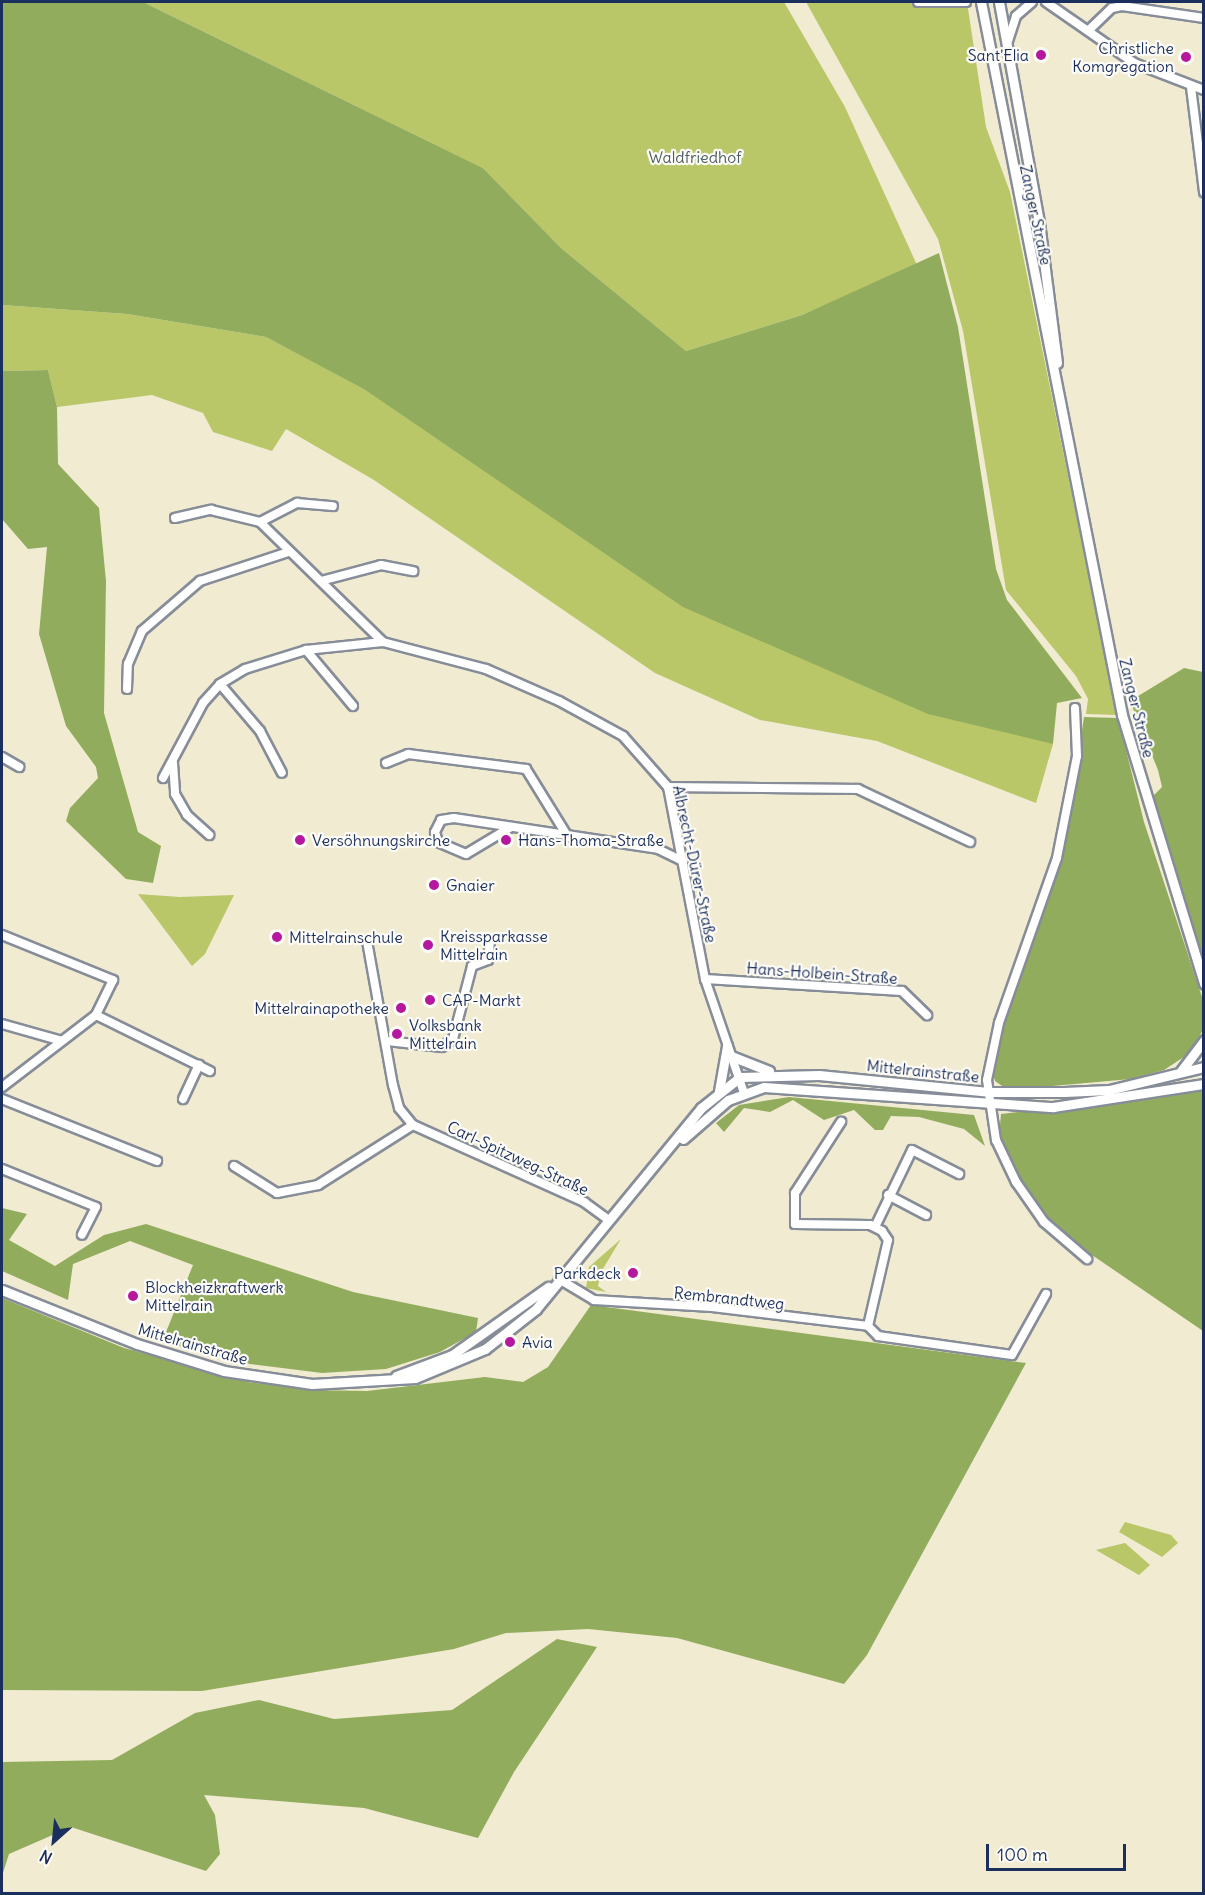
<!DOCTYPE html>
<meta charset="utf-8">
<style>
body{margin:0}
#map{position:relative;width:1205px;height:1895px;overflow:hidden;background:#f1ebd2;font-family:Delius,sans-serif}
div>[style]{position:absolute}
.green>*{inset:0;background:#b9c769}
.forest>*{inset:0;background:#92ac5d}
.roads{filter:drop-shadow(2px 0 #868d98) drop-shadow(-2px 0 #868d98) drop-shadow(0 2px #868d98) drop-shadow(0 -2px #868d98)}
.minor>*{height:8px;margin:-4px;padding:0 4px;transform-origin:4px;border-radius:4px;background:#fff}
.tertiary>*{height:9px;margin:-4.5px;padding:0 4.5px;transform-origin:4.5px;border-radius:4.5px;background:#fff}
.dots>*{width:16px;height:16px;translate:-50% -50%;box-sizing:border-box;border:3px solid #fdfcf7;border-radius:50%}
span{translate:-50% -50%;white-space:nowrap;text-align:center;line-height:1.15;-webkit-text-stroke:4.5px #fdfcf7;paint-order:stroke}
.poi-label{font-size:16px;color:#1b2f5e}
.right{translate:-100% -50%;text-align:right}
.left{translate:0 -50%;text-align:left}
.park-label{font-size:16px;color:#4a5d61}
.street-label{font-size:16px;color:#1b2f5e}
.frame{position:absolute;inset:0;border:3px solid #1b2f5e;pointer-events:none}
.north{position:absolute;left:24px;top:1811px;width:60px;height:60px;-webkit-text-stroke:4px #fdfcf7;paint-order:stroke;rotate:207deg;font-size:16px;font-weight:700;line-height:24px;text-align:center;color:#1b2f5e}
.north::after{content:'';display:block;margin:auto;width:21px;height:27px;background:#1b2f5e;clip-path:polygon(50% 0,100% 100%,50% 72%,0 100%)}
.scale{position:absolute;left:986px;top:1844px;width:140px;height:27px;box-sizing:border-box;border:3px solid #1b2f5e;border-top:0;padding-left:8px;font-size:18px;line-height:21px;white-space:nowrap;color:#1b2f5e;-webkit-text-stroke:4px #fdfcf7;paint-order:stroke}
</style>
<div id="map">
<div class="green">
<div style="clip-path:polygon(143px 2px,784px 2px,845px 107px,917px 265px,802px 315px,686px 351px,561px 248px,483px 168px)"></div>
<div style="clip-path:polygon(806px 2px,967px 2px,986px 127px,1010px 192px,1117px 715px,1086px 714px,1088px 699px,1076px 676px,1006px 590px,963px 331px,938px 239px)"></div>
<div style="clip-path:polygon(2px 305px,127px 314px,266px 337px,1053px 744px,1036px 803px,877px 741px,760px 720px,655px 673px,374px 480px,286px 429px,272px 451px,213px 432px,203px 413px,152px 395px,57px 407px,48px 370px,2px 371px)"></div>
<div style="clip-path:polygon(138px 894px,180px 897px,234px 895px,205px 954px,192px 966px)"></div>
<div style="clip-path:polygon(621px 1239px,601px 1272px,598px 1286px,606px 1292px,586px 1288px,589px 1267px)"></div>
<div style="clip-path:polygon(1125px 1522px,1171px 1535px,1178px 1543px,1162px 1557px,1119px 1532px)"></div>
<div style="clip-path:polygon(1125px 1543px,1150px 1565px,1139px 1575px,1096px 1550px)"></div>
</div>
<div class="forest">
<div style="clip-path:polygon(2px 2px,143px 2px,483px 168px,561px 248px,686px 351px,802px 315px,939px 253px,958px 327px,996px 569px,1007px 600px,1082px 698px,1057px 703px,1053px 744px,928px 714px,683px 607px,364px 389px,266px 337px,127px 314px,2px 305px)"></div>
<div style="clip-path:polygon(48px 370px,57px 407px,58px 464px,99px 508px,106px 581px,104px 713px,138px 832px,161px 846px,153px 883px,126px 879px,66px 821px,70px 808px,98px 778px,96px 767px,66px 726px,39px 634px,47px 547px,28px 549px,2px 519px,2px 371px)"></div>
<div style="clip-path:polygon(1184px 668px,1203px 672px,1203px 958px,1151px 798px,1162px 787px,1158px 770px,1130px 701px)"></div>
<div style="clip-path:polygon(1084px 717px,1118px 718px,1144px 822px,1203px 1000px,1204px 1028px,1190px 1053px,1164px 1070px,1131px 1079px,1008px 1090px,995px 1081px,991px 1067px,1000px 1023px,1069px 814px)"></div>
<div style="clip-path:polygon(1203px 1090px,1203px 1331px,1057px 1231px,1025px 1188px,999px 1136px,1001px 1114px)"></div>
<div style="clip-path:polygon(789px 1097px,974px 1115px,985px 1146px,964px 1129px,919px 1117px,891px 1116px,883px 1130px,875px 1130px,854px 1110px,824px 1120px,793px 1100px,770px 1112px,744px 1108px,724px 1132px,716px 1123px,739px 1105px)"></div>
<div style="clip-path:polygon(2px 1208px,27px 1214px,9px 1240px,55px 1266px,104px 1235px,146px 1224px,353px 1292px,478px 1318px,476px 1332px,440px 1352px,386px 1369px,322px 1373px,250px 1364px,171px 1344px,164px 1337px,193px 1265px,130px 1241px,73px 1264px,68px 1300px,2px 1271px)"></div>
<div style="clip-path:polygon(2px 1298px,124px 1348px,248px 1382px,312px 1390px,367px 1391px,485px 1377px,523px 1382px,548px 1367px,591px 1305px,1026px 1363px,867px 1655px,844px 1684px,677px 1638px,588px 1629px,506px 1633px,454px 1649px,202px 1691px,2px 1690px)"></div>
<div style="clip-path:polygon(557px 1639px,597px 1647px,514px 1772px,478px 1838px,364px 1808px,204px 1795px,215px 1815px,220px 1854px,206px 1871px,71px 1827px,9px 1854px,2px 1876px,2px 1762px,112px 1760px,195px 1713px,259px 1700px,334px 1719px,452px 1710px)"></div>
</div>
<div class="roads">
<div class="minor">
<div style="left:918px;top:2px;width:48px"></div>
<div style="left:1046px;top:2px;width:107px;rotate:34.7deg"></div>
<div style="left:1134px;top:63px;width:75px;rotate:21.1deg"></div>
<div style="left:1090px;top:29px;width:30px;rotate:-44deg"></div>
<div style="left:1112px;top:8px;width:10px;rotate:-11deg"></div>
<div style="left:1122px;top:6px;width:83px;rotate:8.3deg"></div>
<div style="left:1008px;top:41px;width:26px;rotate:-72deg"></div>
<div style="left:1016px;top:16px;width:21px;rotate:-41deg"></div>
<div style="left:1191px;top:87px;width:106px;rotate:82.9deg"></div>
<div style="left:175px;top:518px;width:37px;rotate:-13deg"></div>
<div style="left:211px;top:510px;width:50px;rotate:13.8deg"></div>
<div style="left:260px;top:522px;width:172px;rotate:44.3deg"></div>
<div style="left:260px;top:522px;width:42px;rotate:-27.2deg"></div>
<div style="left:297px;top:503px;width:36px;rotate:5deg"></div>
<div style="left:321px;top:581px;width:62px;rotate:-14.9deg"></div>
<div style="left:381px;top:565px;width:33px;rotate:11deg"></div>
<div style="left:306px;top:650px;width:73px;rotate:50deg"></div>
<div style="left:220px;top:684px;width:62px;rotate:49.6deg"></div>
<div style="left:260px;top:731px;width:47px;rotate:62.4deg"></div>
<div style="left:127px;top:689px;width:25px;rotate:-88deg"></div>
<div style="left:128px;top:664px;width:36px;rotate:-67deg"></div>
<div style="left:142px;top:631px;width:77px;rotate:-40.8deg"></div>
<div style="left:200px;top:581px;width:93px;rotate:-18.2deg"></div>
<div style="left:1075px;top:708px;width:48px;rotate:87.6deg"></div>
<div style="left:1077px;top:756px;width:104px;rotate:101.1deg"></div>
<div style="left:1057px;top:858px;width:175px;rotate:109.4deg"></div>
<div style="left:999px;top:1023px;width:58px;rotate:101.9deg"></div>
<div style="left:987px;top:1080px;width:61px;rotate:81.5deg"></div>
<div style="left:996px;top:1140px;width:47px;rotate:64.5deg"></div>
<div style="left:1016px;top:1182px;width:49px;rotate:55deg"></div>
<div style="left:1044px;top:1222px;width:57px;rotate:40.7deg"></div>
<div style="left:2px;top:757px;width:20px;rotate:30deg"></div>
<div style="left:173px;top:763px;width:31px;rotate:86deg"></div>
<div style="left:175px;top:794px;width:24px;rotate:60deg"></div>
<div style="left:187px;top:815px;width:30px;rotate:42deg"></div>
<div style="left:386px;top:763px;width:24px;rotate:-22deg"></div>
<div style="left:408px;top:754px;width:119px;rotate:7.2deg"></div>
<div style="left:526px;top:769px;width:80px;rotate:58.3deg"></div>
<div style="left:163px;top:778px;width:85px;rotate:-61.9deg"></div>
<div style="left:203px;top:703px;width:25px;rotate:-48deg"></div>
<div style="left:220px;top:684px;width:29px;rotate:-31deg"></div>
<div style="left:245px;top:669px;width:64px;rotate:-17.3deg"></div>
<div style="left:306px;top:650px;width:77px;rotate:-5.9deg"></div>
<div style="left:383px;top:642px;width:106px;rotate:14.7deg"></div>
<div style="left:486px;top:669px;width:80px;rotate:23.7deg"></div>
<div style="left:559px;top:701px;width:73px;rotate:28.7deg"></div>
<div style="left:623px;top:736px;width:68px;rotate:48.6deg"></div>
<div style="left:668px;top:787px;width:196px;rotate:79.1deg"></div>
<div style="left:705px;top:979px;width:117px;rotate:71.1deg"></div>
<div style="left:668px;top:787px;width:190px;rotate:0.6deg"></div>
<div style="left:858px;top:789px;width:124px;rotate:25.3deg"></div>
<div style="left:511px;top:827px;width:52px;rotate:149deg"></div>
<div style="left:466px;top:854px;width:30px;rotate:-157deg"></div>
<div style="left:438px;top:842px;width:10px;rotate:-107deg"></div>
<div style="left:435px;top:832px;width:13px;rotate:-63deg"></div>
<div style="left:441px;top:820px;width:13px;rotate:-9deg"></div>
<div style="left:454px;top:818px;width:206px;rotate:8.6deg"></div>
<div style="left:658px;top:849px;width:28px;rotate:26deg"></div>
<div style="left:2px;top:935px;width:120px;rotate:22.1deg"></div>
<div style="left:113px;top:980px;width:39px;rotate:116deg"></div>
<div style="left:96px;top:1015px;width:118px;rotate:142.5deg"></div>
<div style="left:367px;top:941px;width:146px;rotate:79.8deg"></div>
<div style="left:393px;top:1085px;width:24px;rotate:75deg"></div>
<div style="left:399px;top:1108px;width:22px;rotate:51deg"></div>
<div style="left:705px;top:979px;width:197px;rotate:3.5deg"></div>
<div style="left:902px;top:991px;width:35px;rotate:44deg"></div>
<div style="left:96px;top:1015px;width:127px;rotate:26.2deg"></div>
<div style="left:2px;top:1024px;width:62px;rotate:15.8deg"></div>
<div style="left:387px;top:1041px;width:55px;rotate:6.2deg"></div>
<div style="left:442px;top:1047px;width:14px;rotate:-36deg"></div>
<div style="left:453px;top:1039px;width:75px;rotate:-75.4deg"></div>
<div style="left:472px;top:966px;width:17px;rotate:-21deg"></div>
<div style="left:488px;top:960px;width:19px;rotate:-84deg"></div>
<div style="left:2px;top:1099px;width:167px;rotate:21.8deg"></div>
<div style="left:183px;top:1099px;width:38px;rotate:-65deg"></div>
<div style="left:234px;top:1166px;width:51px;rotate:32.1deg"></div>
<div style="left:277px;top:1193px;width:42px;rotate:-11deg"></div>
<div style="left:318px;top:1185px;width:112px;rotate:-32.3deg"></div>
<div style="left:413px;top:1125px;width:188px;rotate:24.2deg"></div>
<div style="left:584px;top:1202px;width:31px;rotate:36deg"></div>
<div style="left:2px;top:1169px;width:101px;rotate:22deg"></div>
<div style="left:96px;top:1207px;width:31px;rotate:117deg"></div>
<div style="left:888px;top:1195px;width:43px;rotate:27.8deg"></div>
<div style="left:875px;top:1227px;width:85px;rotate:-64.3deg"></div>
<div style="left:912px;top:1150px;width:53px;rotate:27.1deg"></div>
<div style="left:559px;top:1279px;width:41px;rotate:31deg"></div>
<div style="left:594px;top:1300px;width:118px;rotate:3.4deg"></div>
<div style="left:712px;top:1307px;width:157px;rotate:6.9deg"></div>
<div style="left:868px;top:1326px;width:88px;rotate:-76.9deg"></div>
<div style="left:888px;top:1240px;width:11px;rotate:-124deg"></div>
<div style="left:882px;top:1231px;width:13px;rotate:-153deg"></div>
<div style="left:870px;top:1225px;width:75px;rotate:-179.2deg"></div>
<div style="left:795px;top:1224px;width:31px;rotate:-90deg"></div>
<div style="left:795px;top:1193px;width:85px;rotate:-57.1deg"></div>
<div style="left:868px;top:1326px;width:14px;rotate:45deg"></div>
<div style="left:878px;top:1336px;width:135px;rotate:8.1deg"></div>
<div style="left:1012px;top:1355px;width:70px;rotate:-60.9deg"></div>
</div>
<div class="tertiary">
<div style="left:981px;top:2px;width:727px;rotate:78.81deg"></div>
<div style="left:1122px;top:715px;width:281px;rotate:73deg"></div>
<div style="left:999px;top:2px;width:224px;rotate:79.7deg"></div>
<div style="left:1039px;top:222px;width:142px;rotate:82.7deg"></div>
<div style="left:731px;top:1056px;width:41px;rotate:21.5deg"></div>
<div style="left:1181px;top:1071px;width:39px;rotate:-53deg"></div>
<div style="left:719px;top:1091px;width:46px;rotate:-79.9deg"></div>
<div style="left:683px;top:1139px;width:60px;rotate:-40.9deg"></div>
<div style="left:728px;top:1100px;width:38px;rotate:-20deg"></div>
<div style="left:764px;top:1087px;width:290px;rotate:4deg"></div>
<div style="left:1053px;top:1107px;width:153px;rotate:-8.7deg"></div>
<div style="left:2px;top:1290px;width:145px;rotate:21.8deg"></div>
<div style="left:137px;top:1344px;width:91px;rotate:17.2deg"></div>
<div style="left:224px;top:1371px;width:89px;rotate:8.4deg"></div>
<div style="left:312px;top:1384px;width:103px;rotate:-3.3deg"></div>
<div style="left:415px;top:1378px;width:76px;rotate:-22.5deg"></div>
<div style="left:485px;top:1349px;width:65px;rotate:-38.1deg"></div>
<div style="left:536px;top:1309px;width:260px;rotate:-50.6deg"></div>
<div style="left:701px;top:1108px;width:50px;rotate:-38.5deg"></div>
<div style="left:740px;top:1077px;width:79px;rotate:-1.5deg"></div>
<div style="left:819px;top:1075px;width:170px;rotate:5.7deg"></div>
<div style="left:988px;top:1092px;width:76px"></div>
<div style="left:1064px;top:1092px;width:45px;rotate:-2.5deg"></div>
<div style="left:1109px;top:1090px;width:98px;rotate:-13.6deg"></div>
<div style="left:396px;top:1376px;width:60px;rotate:-20.6deg"></div>
<div style="left:452px;top:1355px;width:118px;rotate:-35.3deg"></div>
</div>
</div>
<div class="dots">
<div style="left:1041px;top:55px;background:#b5179e"></div>
<div style="left:1186px;top:57px;background:#b5179e"></div>
<div style="left:300px;top:840px;background:#b5179e"></div>
<div style="left:506px;top:840px;background:#b5179e"></div>
<div style="left:434px;top:885px;background:#b5179e"></div>
<div style="left:277px;top:937px;background:#b5179e"></div>
<div style="left:428px;top:945px;background:#b5179e"></div>
<div style="left:430px;top:1000px;background:#b5179e"></div>
<div style="left:401px;top:1008px;background:#b5179e"></div>
<div style="left:397px;top:1034px;background:#b5179e"></div>
<div style="left:633px;top:1273px;background:#b5179e"></div>
<div style="left:133px;top:1296px;background:#b5179e"></div>
<div style="left:510px;top:1342px;background:#b5179e"></div>
</div>
<div class="poi-label">
<span class="right" style="left:1174px;top:57px">Christliche<br>Komgregation</span>
<span class="right" style="left:1029px;top:55px">Sant'Elia</span>
<span class="left" style="left:312px;top:840px">Versöhnungskirche</span>
<span class="left" style="left:518px;top:840px">Hans-Thoma-Straße</span>
<span class="left" style="left:446px;top:885px">Gnaier</span>
<span class="left" style="left:440px;top:945px">Kreissparkasse<br>Mittelrain</span>
<span class="left" style="left:289px;top:937px">Mittelrainschule</span>
<span class="left" style="left:442px;top:1000px">CAP-Markt</span>
<span class="right" style="left:389px;top:1008px">Mittelrainapotheke</span>
<span class="left" style="left:409px;top:1034px">Volksbank<br>Mittelrain</span>
<span class="right" style="left:621px;top:1273px">Parkdeck</span>
<span class="left" style="left:145px;top:1296px">Blockheizkraftwerk<br>Mittelrain</span>
<span class="left" style="left:522px;top:1342px">Avia</span>
</div>
<div class="park-label">
<span style="left:695px;top:157px">Waldfriedhof</span>
</div>
<div class="street-label">
<span style="left:1036px;top:215px;rotate:78deg">Zanger Straße</span>
<span style="left:1137px;top:708px;rotate:76deg">Zanger Straße</span>
<span style="left:695px;top:864px;rotate:78deg">Albrecht-Dürer-Straße</span>
<span style="left:822px;top:973px;rotate:4deg">Hans-Holbein-Straße</span>
<span style="left:923px;top:1071px;rotate:6deg">Mittelrainstraße</span>
<span style="left:518px;top:1158px;rotate:25deg">Carl-Spitzweg-Straße</span>
<span style="left:729px;top:1298px;rotate:6deg">Rembrandtweg</span>
<span style="left:193px;top:1344px;rotate:16deg">Mittelrainstraße</span>
</div>
<div class="frame"></div>
<div class="north">N</div>
<div class="scale">100 m</div>
</div>
